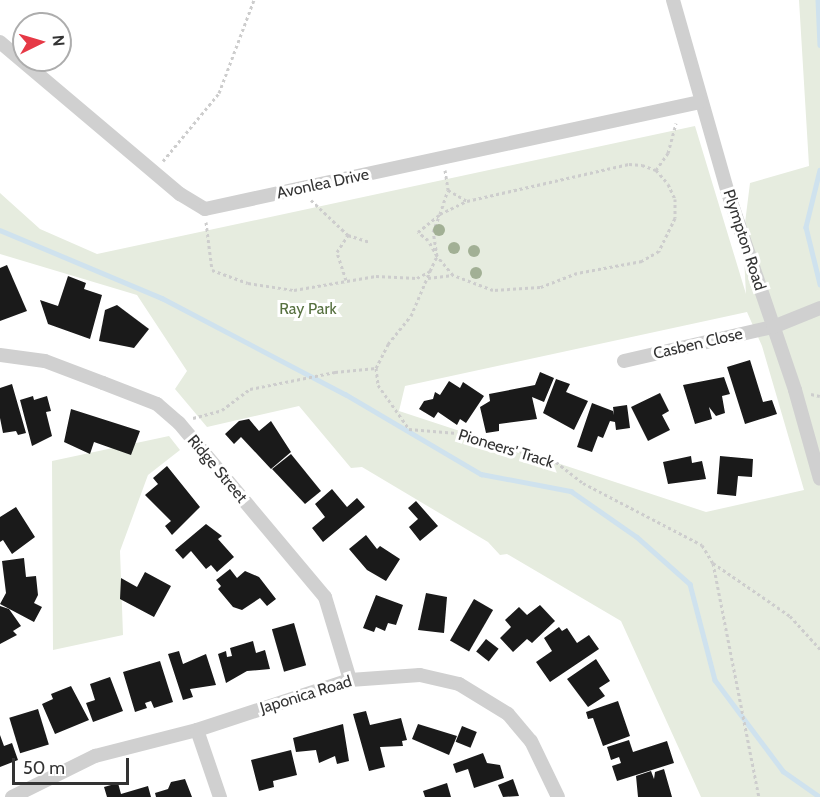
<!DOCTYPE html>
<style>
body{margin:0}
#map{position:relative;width:820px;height:797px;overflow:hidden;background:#fff;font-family:Cabin,sans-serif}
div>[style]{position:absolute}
.green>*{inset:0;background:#e6ecdf}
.stream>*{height:4.5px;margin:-2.25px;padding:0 2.25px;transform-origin:2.25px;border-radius:2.25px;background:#cfe2ee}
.building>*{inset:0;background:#1a1a1a;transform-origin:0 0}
.path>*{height:3px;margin-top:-1.5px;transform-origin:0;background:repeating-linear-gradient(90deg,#cdcdcd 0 3px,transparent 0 6px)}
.minor>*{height:14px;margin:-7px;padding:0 7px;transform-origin:7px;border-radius:7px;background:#d0d0d0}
.trees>*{width:12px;height:12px;margin:-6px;border-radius:50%;background:#a2b095}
span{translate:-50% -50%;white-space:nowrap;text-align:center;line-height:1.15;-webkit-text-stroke:6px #fff;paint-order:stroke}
.street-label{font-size:16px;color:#333}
.park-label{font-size:16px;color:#56703f}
.north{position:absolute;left:12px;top:12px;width:60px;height:60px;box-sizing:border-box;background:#fff;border:2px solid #adadad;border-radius:50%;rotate:85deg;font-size:16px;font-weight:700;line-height:24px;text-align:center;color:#333}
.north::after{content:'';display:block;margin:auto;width:21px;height:27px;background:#e63946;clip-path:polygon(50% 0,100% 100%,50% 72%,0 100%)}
.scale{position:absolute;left:12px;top:758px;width:117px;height:27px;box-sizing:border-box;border:3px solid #333;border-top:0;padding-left:8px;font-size:18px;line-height:21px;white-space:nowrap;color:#333;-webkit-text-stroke:4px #fff;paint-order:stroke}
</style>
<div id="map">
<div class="green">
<div style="clip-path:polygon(evenodd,799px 0,820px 0,820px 797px,701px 797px,621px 621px,507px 554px,500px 555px,488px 542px,362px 467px,351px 468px,299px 406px,207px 427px,175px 389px,187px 371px,137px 295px,0 254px,0 193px,40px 229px,97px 254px,695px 126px,746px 294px,743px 239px,750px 183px,809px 166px,799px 0,747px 312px,762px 346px,804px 490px,706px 512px,399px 411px,405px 386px,747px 312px)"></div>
<div style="clip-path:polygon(169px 436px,180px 450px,148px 475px,120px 551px,123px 635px,53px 650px,52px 461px)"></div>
</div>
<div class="stream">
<div style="left:818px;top:0;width:45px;rotate:87.5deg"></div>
<div style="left:820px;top:170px;width:59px;rotate:103.8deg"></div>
<div style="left:806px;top:227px;width:59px;rotate:76.2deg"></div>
<div style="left:0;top:230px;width:176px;rotate:22.8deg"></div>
<div style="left:162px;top:298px;width:207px;rotate:27.7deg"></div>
<div style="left:345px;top:394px;width:158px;rotate:30.5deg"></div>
<div style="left:481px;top:474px;width:92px;rotate:10.7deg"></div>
<div style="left:571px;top:491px;width:80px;rotate:34.9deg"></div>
<div style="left:637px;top:537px;width:71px;rotate:41.6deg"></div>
<div style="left:690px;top:584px;width:99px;rotate:75.4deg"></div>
<div style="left:715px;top:680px;width:114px;rotate:53.2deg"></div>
<div style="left:783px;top:771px;width:45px;rotate:35.1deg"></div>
</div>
<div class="building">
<div style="clip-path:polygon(7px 265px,27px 311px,0 321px,0 268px)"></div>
<div style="clip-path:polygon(68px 276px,86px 283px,84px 289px,102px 295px,90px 339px,48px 324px,40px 300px,58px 306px)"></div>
<div style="clip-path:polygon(117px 305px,149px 329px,134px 348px,99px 341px,105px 310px)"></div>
<div style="clip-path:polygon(750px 360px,763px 402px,772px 400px,777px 414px,745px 424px,727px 367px)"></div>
<div style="clip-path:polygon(540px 372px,554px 378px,544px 402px,532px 397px,537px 419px,499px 424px,499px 431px,486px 433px,480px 407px,490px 401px,489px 394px,535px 385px)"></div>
<div style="clip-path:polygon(724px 377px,730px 394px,722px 396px,725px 413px,716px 416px,709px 407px,712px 419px,695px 424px,683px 385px)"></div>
<div style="clip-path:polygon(556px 379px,570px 384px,566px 392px,588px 401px,574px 430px,543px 413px)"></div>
<div style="clip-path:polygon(449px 381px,460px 388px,463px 382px,484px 396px,466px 423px,460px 419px,457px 425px,438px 412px,434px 418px,419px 409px,424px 401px,433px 399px,435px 392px,440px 395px)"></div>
<div style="clip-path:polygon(12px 384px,26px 433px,18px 435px,16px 431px,3px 433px,0 418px,0 388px)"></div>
<div style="clip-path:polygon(660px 393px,669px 411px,662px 415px,670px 430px,648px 441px,631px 407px)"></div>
<div style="clip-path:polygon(33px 396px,34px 400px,47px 396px,51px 411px,46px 412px,52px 436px,32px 446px,20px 400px)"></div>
<div style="clip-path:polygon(592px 403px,613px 411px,614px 415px,613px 407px,627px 405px,630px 428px,616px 430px,615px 422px,610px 421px,603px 438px,598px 436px,592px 452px,577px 447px)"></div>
<div style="clip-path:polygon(71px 409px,140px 431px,131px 455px,94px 442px,90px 454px,64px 442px)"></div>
<div style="clip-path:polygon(249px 419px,259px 431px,271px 421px,291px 452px,271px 469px,241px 437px,234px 444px,225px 434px,239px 421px)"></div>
<div style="clip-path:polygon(291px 454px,321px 491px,305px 504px,272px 469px)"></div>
<div style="clip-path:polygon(691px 456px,692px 463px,702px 461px,706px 479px,668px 484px,663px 462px)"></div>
<div style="clip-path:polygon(720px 456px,753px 459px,752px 477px,738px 476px,736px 496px,717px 494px)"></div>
<div style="clip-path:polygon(167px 466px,200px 507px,172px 535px,165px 526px,171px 521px,145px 495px,158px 484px,153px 478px)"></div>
<div style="clip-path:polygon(332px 489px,347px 507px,357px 498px,365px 507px,323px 542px,312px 528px,325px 517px,315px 504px)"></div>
<div style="clip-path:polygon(416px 501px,438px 526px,420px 541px,409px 527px,418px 519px,408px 508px)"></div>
<div style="clip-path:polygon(16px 507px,35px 537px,12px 554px,3px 540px,0 542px,0 517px)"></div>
<div style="clip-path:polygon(206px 524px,222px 536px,218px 539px,234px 557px,217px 572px,211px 565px,206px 569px,191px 551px,183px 559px,175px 550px)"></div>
<div style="clip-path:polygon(366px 535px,377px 549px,380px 546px,400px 559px,386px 581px,367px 570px,349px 549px)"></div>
<div style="clip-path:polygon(24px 558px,26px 577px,36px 576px,38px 595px,34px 603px,42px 607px,34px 622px,0 604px,6px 593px,2px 561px)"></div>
<div style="clip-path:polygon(230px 569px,237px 578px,245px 571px,259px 577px,276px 599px,267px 606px,260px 598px,242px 610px,233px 607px,218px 589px,221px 586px,216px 580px)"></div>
<div style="clip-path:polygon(145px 572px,171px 586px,154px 617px,120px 599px,121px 578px,137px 587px)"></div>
<div style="clip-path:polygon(426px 593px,447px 597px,444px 633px,418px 630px)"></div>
<div style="clip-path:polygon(376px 595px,403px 605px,396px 625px,388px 623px,385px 631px,376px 627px,374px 632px,363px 628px)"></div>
<div style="left:474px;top:599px;width:22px;height:48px;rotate:30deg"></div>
<div style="clip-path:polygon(540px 605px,555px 621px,532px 643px,527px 639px,513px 652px,500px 638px,511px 627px,505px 620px,519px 607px,527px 615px)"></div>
<div style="clip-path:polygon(0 606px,9px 609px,21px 626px,13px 631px,17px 635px,0 644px)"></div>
<div style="left:294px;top:623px;width:44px;height:23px;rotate:74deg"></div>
<div style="clip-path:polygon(559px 627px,562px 631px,567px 628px,577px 643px,589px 635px,599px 649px,550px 682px,536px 662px,552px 651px,544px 638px)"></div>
<div style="left:486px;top:639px;width:16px;height:16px;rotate:38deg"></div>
<div style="clip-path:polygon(253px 641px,256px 653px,265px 650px,270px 669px,247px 671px,226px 683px,218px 654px,226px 651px,227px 657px,232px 656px,230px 648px)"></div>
<div style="clip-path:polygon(179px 651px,183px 664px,206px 654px,216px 685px,190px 689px,193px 697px,183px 700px,168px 654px)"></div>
<div style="clip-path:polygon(596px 659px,610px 681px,599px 688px,605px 696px,588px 707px,567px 679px)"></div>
<div style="clip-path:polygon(160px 661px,173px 702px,154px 708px,151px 701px,145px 703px,147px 708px,135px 712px,123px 672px)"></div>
<div style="clip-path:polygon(110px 677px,123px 711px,93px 722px,86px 703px,95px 700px,90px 684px)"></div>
<div style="clip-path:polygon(71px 686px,89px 720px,55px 734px,42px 704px,53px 699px,51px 694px)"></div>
<div style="clip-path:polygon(618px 701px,630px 736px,603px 746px,593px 718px,588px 719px,586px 712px)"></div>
<div style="left:38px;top:709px;width:37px;height:30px;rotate:73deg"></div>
<div style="clip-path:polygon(366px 711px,370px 725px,401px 718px,407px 740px,402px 741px,403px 746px,380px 747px,385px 767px,369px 771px,353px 714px)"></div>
<div style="clip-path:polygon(343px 724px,349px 761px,337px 764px,335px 756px,319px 763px,316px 750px,296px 752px,293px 738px)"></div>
<div style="clip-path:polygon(418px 724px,457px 736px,449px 755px,412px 739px)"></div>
<div style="left:462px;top:726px;width:16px;height:17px;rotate:22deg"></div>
<div style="clip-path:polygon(0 735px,4px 746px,12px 743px,18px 760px,0 767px)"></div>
<div style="clip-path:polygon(629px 740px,633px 752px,667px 741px,674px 763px,617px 781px,612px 766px,621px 763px,619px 757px,611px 760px,607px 747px)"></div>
<div style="clip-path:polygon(291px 750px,297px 775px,273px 781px,274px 787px,259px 791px,251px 760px)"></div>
<div style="clip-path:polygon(483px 753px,487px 763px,500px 765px,504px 778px,474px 788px,468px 769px,456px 773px,453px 764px)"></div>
<div style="clip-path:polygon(664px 769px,672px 797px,638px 797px,636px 776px,651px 771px,654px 779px,655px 772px)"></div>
<div style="clip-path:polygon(185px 779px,192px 797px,156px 797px,155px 793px,168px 789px,171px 782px)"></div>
<div style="clip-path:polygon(513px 779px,519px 796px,503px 797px,498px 785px)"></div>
<div style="clip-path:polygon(118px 783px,121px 794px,148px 786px,151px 797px,107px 797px,104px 787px)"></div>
<div style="clip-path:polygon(447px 783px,451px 797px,425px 797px,423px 791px)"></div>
</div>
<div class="path">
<div style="left:163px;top:161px;width:88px;rotate:-50.5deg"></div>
<div style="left:219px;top:93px;width:99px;rotate:-69.4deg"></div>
<div style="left:445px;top:170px;width:20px;rotate:81deg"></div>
<div style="left:448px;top:190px;width:22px;rotate:30deg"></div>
<div style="left:467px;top:201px;width:166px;rotate:-12.9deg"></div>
<div style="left:629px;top:164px;width:13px;rotate:4deg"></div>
<div style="left:642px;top:165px;width:15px;rotate:20deg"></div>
<div style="left:656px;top:170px;width:18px;rotate:49deg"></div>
<div style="left:668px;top:184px;width:17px;rotate:65deg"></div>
<div style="left:675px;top:199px;width:19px;rotate:90deg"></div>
<div style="left:675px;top:218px;width:37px;rotate:116deg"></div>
<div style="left:659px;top:251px;width:20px;rotate:150deg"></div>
<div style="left:642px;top:261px;width:66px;rotate:169.5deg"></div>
<div style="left:577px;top:273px;width:40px;rotate:159deg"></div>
<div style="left:540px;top:287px;width:47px;rotate:176.3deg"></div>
<div style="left:493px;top:290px;width:43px;rotate:-159.4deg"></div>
<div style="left:453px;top:275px;width:25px;rotate:-130deg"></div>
<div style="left:437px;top:256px;width:24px;rotate:-99deg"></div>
<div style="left:433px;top:232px;width:19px;rotate:-69deg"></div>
<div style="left:440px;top:214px;width:30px;rotate:-26deg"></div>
<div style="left:656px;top:170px;width:21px;rotate:-55deg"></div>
<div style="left:668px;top:153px;width:31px;rotate:-75deg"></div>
<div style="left:311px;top:200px;width:51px;rotate:43.4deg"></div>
<div style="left:348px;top:235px;width:22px;rotate:18deg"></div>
<div style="left:206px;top:222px;width:48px;rotate:82.9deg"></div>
<div style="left:212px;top:270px;width:38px;rotate:20deg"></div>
<div style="left:248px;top:283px;width:47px;rotate:8.7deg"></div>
<div style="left:294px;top:290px;width:83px;rotate:-9.7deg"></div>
<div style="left:376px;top:276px;width:41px;rotate:2.8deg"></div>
<div style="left:417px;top:278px;width:15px;rotate:-28deg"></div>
<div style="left:430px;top:271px;width:17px;rotate:-65deg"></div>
<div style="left:437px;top:256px;width:18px;rotate:-119deg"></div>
<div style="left:428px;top:240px;width:13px;rotate:-141deg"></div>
<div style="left:418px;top:232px;width:28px;rotate:-39deg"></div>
<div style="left:440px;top:214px;width:25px;rotate:-72deg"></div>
<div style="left:428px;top:278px;width:25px;rotate:-7deg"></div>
<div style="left:346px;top:280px;width:29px;rotate:-108deg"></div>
<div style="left:337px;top:252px;width:20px;rotate:-57deg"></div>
<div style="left:376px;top:368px;width:27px;rotate:-63deg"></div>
<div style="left:388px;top:344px;width:36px;rotate:-51deg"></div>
<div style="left:411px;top:316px;width:49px;rotate:-67.1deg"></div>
<div style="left:811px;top:394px;width:9px;rotate:13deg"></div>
<div style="left:193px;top:418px;width:30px;rotate:-15deg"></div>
<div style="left:222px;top:410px;width:35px;rotate:-37deg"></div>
<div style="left:250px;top:389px;width:87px;rotate:-11.3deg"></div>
<div style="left:335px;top:372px;width:41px;rotate:-5.6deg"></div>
<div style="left:376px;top:368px;width:17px;rotate:83deg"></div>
<div style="left:378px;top:385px;width:54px;rotate:54.8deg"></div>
<div style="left:409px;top:429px;width:48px;rotate:4.8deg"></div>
<div style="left:457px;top:433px;width:103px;rotate:16.3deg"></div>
<div style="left:556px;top:462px;width:34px;rotate:38deg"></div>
<div style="left:583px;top:483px;width:134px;rotate:27.5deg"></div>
<div style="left:702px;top:545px;width:21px;rotate:59deg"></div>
<div style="left:713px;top:563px;width:93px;rotate:34.5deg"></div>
<div style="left:790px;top:616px;width:45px;rotate:47.7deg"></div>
<div style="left:713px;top:563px;width:238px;rotate:78.9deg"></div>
</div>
<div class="minor">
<div style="left:673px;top:0;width:198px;rotate:74.1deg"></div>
<div style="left:727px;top:190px;width:211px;rotate:71.2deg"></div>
<div style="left:795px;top:390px;width:92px;rotate:74.3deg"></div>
<div style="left:0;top:42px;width:236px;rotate:40.2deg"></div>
<div style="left:180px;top:194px;width:29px;rotate:31deg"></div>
<div style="left:205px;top:209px;width:506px;rotate:-12.2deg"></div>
<div style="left:0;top:355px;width:45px;rotate:7.6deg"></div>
<div style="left:45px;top:361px;width:62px;rotate:20.8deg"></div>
<div style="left:103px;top:383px;width:58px;rotate:21.3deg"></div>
<div style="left:157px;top:404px;width:29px;rotate:41deg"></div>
<div style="left:179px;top:423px;width:227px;rotate:50deg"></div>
<div style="left:325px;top:597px;width:87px;rotate:73.2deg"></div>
<div style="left:624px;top:361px;width:153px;rotate:-12.9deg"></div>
<div style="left:773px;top:327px;width:51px;rotate:-22deg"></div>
<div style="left:197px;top:730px;width:71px;rotate:71.1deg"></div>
<div style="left:12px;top:797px;width:93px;rotate:-26.3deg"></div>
<div style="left:95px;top:756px;width:105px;rotate:-14.3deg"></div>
<div style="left:197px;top:730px;width:161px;rotate:-18.1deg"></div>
<div style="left:350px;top:680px;width:70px;rotate:-4.1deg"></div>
<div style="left:420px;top:675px;width:40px;rotate:13deg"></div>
<div style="left:459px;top:684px;width:57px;rotate:31.5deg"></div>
<div style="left:508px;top:714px;width:35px;rotate:50deg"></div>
<div style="left:531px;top:741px;width:62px;rotate:64.3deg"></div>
</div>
<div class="trees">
<div style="left:439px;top:230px"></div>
<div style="left:454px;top:248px"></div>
<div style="left:474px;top:251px"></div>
<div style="left:476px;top:273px"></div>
</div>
<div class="street-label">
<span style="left:323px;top:184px;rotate:-12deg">Avonlea Drive</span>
<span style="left:744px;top:240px;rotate:72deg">Plympton Road</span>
<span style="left:698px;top:344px;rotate:-13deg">Casben Close</span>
<span style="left:506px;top:449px;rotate:17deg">Pioneers' Track</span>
<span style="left:217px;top:469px;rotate:50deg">Ridge Street</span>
<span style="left:306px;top:695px;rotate:-17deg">Japonica Road</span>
</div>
<div class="park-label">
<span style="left:308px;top:309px">Ray Park</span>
</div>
<div class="north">N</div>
<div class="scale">50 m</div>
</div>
